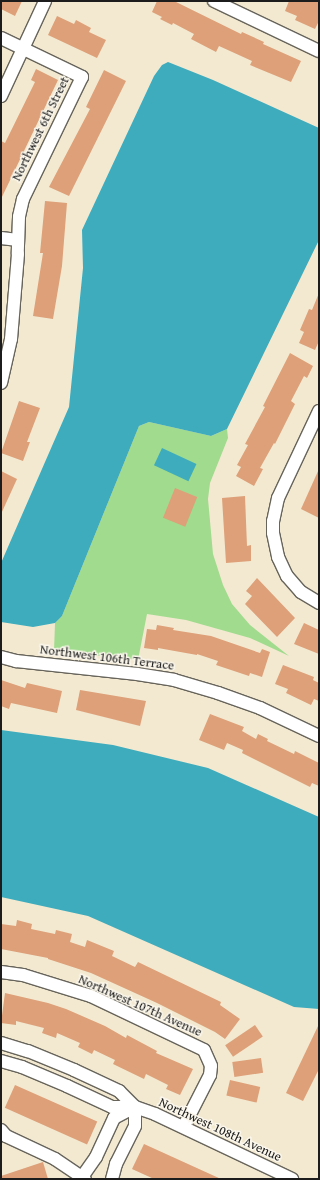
<!DOCTYPE html>
<style>
body{margin:0}
#map{position:relative;width:320px;height:1180px;overflow:hidden;background:#f3e9d1;font-family:"Gentium Book Plus",serif}
div>[style]{position:absolute}
.green>*{inset:0;background:#a1db8e}
.water>*{inset:0;background:#3eacbd;transform-origin:0 0}
.building>*{inset:0;background:#dda078;transform-origin:0 0}
.roads{filter:drop-shadow(1px 0 #67645b) drop-shadow(-1px 0 #67645b) drop-shadow(0 1px #67645b) drop-shadow(0 -1px #67645b)}
.street>*{height:12px;margin:-6px;padding:0 6px;transform-origin:6px;border-radius:6px;background:#fff}
span{translate:-50% -50%;white-space:nowrap;text-align:center;line-height:1.15;-webkit-text-stroke:3px #fbf7ec;paint-order:stroke}
.street-label{font-size:13px;color:#1c1c1c}
.frame{position:absolute;inset:0;border:2px solid #1c1c1c;pointer-events:none}
</style>
<div id="map">
<div class="green">
<div style="clip-path:polygon(149px 422px,211px 436px,227px 429px,228px 438px,210px 483px,208px 499px,213px 554px,223px 585px,232px 604px,250px 625px,289px 656px,250px 638px,186px 620px,147px 614px,138px 660px,54px 651px,55px 623px,62px 616px,139px 426px)"></div>
</div>
<div class="water">
<div style="clip-path:polygon(168px 62px,213px 80px,319px 128px,319px 240px,227px 429px,211px 436px,149px 422px,139px 426px,62px 616px,55px 623px,33px 627px,1px 622px,1px 563px,69px 407px,83px 268px,82px 230px,154px 76px,162px 65px)"></div>
<div style="left:162px;top:448px;width:38px;height:19px;rotate:25deg"></div>
<div style="clip-path:polygon(1px 730px,113px 745px,208px 768px,319px 817px,319px 1009px,294px 1007px,88px 916px,1px 897px)"></div>
</div>
<div class="building">
<div style="clip-path:polygon(1px 1px,22px 1px,15px 16px,1px 9px)"></div>
<div style="clip-path:polygon(157px 1px,174px 1px,241px 34px,242px 32px,264px 42px,263px 44px,301px 61px,291px 82px,250px 65px,252px 61px,219px 46px,216px 52px,191px 39px,194px 34px,173px 23px,172px 25px,160px 19px,162px 17px,152px 12px)"></div>
<div style="clip-path:polygon(289px 1px,319px 1px,319px 21px,315px 29px,295px 20px,297px 16px,285px 11px)"></div>
<div style="clip-path:polygon(57px 16px,74px 24px,76px 20px,91px 28px,89px 32px,106px 40px,97px 58px,48px 35px)"></div>
<div style="clip-path:polygon(36px 69px,58px 80px,1px 199px,1px 141px,5px 143px,35px 82px,31px 80px)"></div>
<div style="clip-path:polygon(104px 70px,126px 81px,69px 196px,49px 187px,90px 109px,86px 107px)"></div>
<div style="clip-path:polygon(45px 201px,67px 203px,62px 266px,53px 319px,33px 316px,43px 253px,40px 253px)"></div>
<div style="clip-path:polygon(319px 293px,319px 341px,315px 350px,299px 343px,304px 332px,300px 330px,309px 309px,312px 310px)"></div>
<div style="clip-path:polygon(290px 353px,313px 366px,307px 378px,304px 376px,291px 401px,295px 404px,275px 444px,274px 443px,260px 468px,263px 469px,254px 486px,236px 476px,241px 467px,237px 465px,248px 445px,245px 444px,265px 407px,263px 406px)"></div>
<div style="clip-path:polygon(19px 401px,40px 408px,27px 442px,30px 442px,23px 461px,1px 453px)"></div>
<div style="clip-path:polygon(319px 469px,319px 518px,301px 509px)"></div>
<div style="clip-path:polygon(1px 471px,17px 479px,1px 514px)"></div>
<div style="left:175px;top:488px;width:24px;height:32px;rotate:22deg"></div>
<div style="clip-path:polygon(245px 496px,247px 546px,251px 545px,251px 561px,226px 563px,222px 498px)"></div>
<div style="clip-path:polygon(257px 578px,295px 618px,277px 637px,245px 604px,252px 596px,246px 591px)"></div>
<div style="clip-path:polygon(304px 623px,319px 630px,319px 654px,294px 644px)"></div>
<div style="clip-path:polygon(157px 625px,174px 628px,173px 630px,211px 636px,260px 653px,262px 649px,270px 652px,262px 677px,250px 673px,249px 676px,216px 665px,218px 661px,197px 654px,197px 655px,158px 648px,158px 650px,144px 648px,147px 629px,156px 630px)"></div>
<div style="clip-path:polygon(283px 665px,314px 677px,313px 680px,319px 683px,319px 701px,314px 699px,311px 705px,286px 693px,288px 689px,275px 684px)"></div>
<div style="clip-path:polygon(1px 680px,25px 688px,27px 683px,62px 691px,57px 713px,11px 703px,9px 709px,1px 706px)"></div>
<div style="clip-path:polygon(80px 690px,146px 701px,140px 726px,76px 710px)"></div>
<div style="clip-path:polygon(210px 714px,244px 727px,242px 731px,256px 739px,258px 734px,268px 739px,267px 741px,294px 754px,295px 751px,319px 763px,319px 786px,312px 783px,310px 787px,242px 753px,243px 750px,227px 743px,224px 750px,199px 740px)"></div>
<div style="clip-path:polygon(17px 920px,32px 924px,31px 929px,55px 934px,56px 930px,72px 934px,70px 942px,85px 947px,87px 940px,114px 951px,112px 956px,135px 967px,138px 962px,221px 1002px,220px 1005px,240px 1019px,225px 1039px,215px 1032px,157px 1003px,91px 973px,48px 959px,48px 958px,1px 949px,1px 924px,16px 926px)"></div>
<div style="clip-path:polygon(5px 993px,48px 1003px,66px 1009px,105px 1026px,126px 1038px,127px 1035px,157px 1051px,156px 1053px,193px 1069px,180px 1095px,166px 1089px,168px 1085px,146px 1074px,144px 1079px,113px 1064px,115px 1060px,94px 1050px,92px 1054px,78px 1047px,80px 1043px,57px 1033px,56px 1038px,42px 1033px,44px 1028px,16px 1021px,16px 1025px,1px 1023px)"></div>
<div style="clip-path:polygon(319px 1024px,319px 1069px,303px 1101px,286px 1093px)"></div>
<div style="left:255px;top:1025px;width:14px;height:36px;rotate:56deg"></div>
<div style="left:261px;top:1058px;width:15px;height:29px;rotate:82deg"></div>
<div style="left:230px;top:1080px;width:31px;height:16px;rotate:13deg"></div>
<div style="left:15px;top:1085px;width:90px;height:25px;rotate:24deg"></div>
<div style="clip-path:polygon(144px 1144px,221px 1179px,154px 1179px,132px 1169px)"></div>
<div style="clip-path:polygon(43px 1162px,48px 1179px,1px 1179px,1px 1176px)"></div>
</div>
<div class="roads">
<div class="street">
<div style="left:214px;top:1px;width:116px;rotate:25.5deg"></div>
<div style="left:1px;top:38px;width:90px;rotate:25.7deg"></div>
<div style="left:82px;top:77px;width:136px;rotate:115.8deg"></div>
<div style="left:23px;top:199px;width:18px;rotate:103deg"></div>
<div style="left:19px;top:217px;width:37px;rotate:92deg"></div>
<div style="left:18px;top:254px;width:85px;rotate:94.7deg"></div>
<div style="left:11px;top:339px;width:45px;rotate:102.8deg"></div>
<div style="left:1px;top:96px;width:105px;rotate:-65.1deg"></div>
<div style="left:1px;top:238px;width:17px;rotate:7deg"></div>
<div style="left:319px;top:411px;width:96px;rotate:115.2deg"></div>
<div style="left:278px;top:498px;width:24px;rotate:102deg"></div>
<div style="left:273px;top:521px;width:12px;rotate:90deg"></div>
<div style="left:273px;top:533px;width:25px;rotate:78deg"></div>
<div style="left:278px;top:557px;width:21px;rotate:65deg"></div>
<div style="left:287px;top:576px;width:21px;rotate:49deg"></div>
<div style="left:301px;top:592px;width:21px;rotate:31deg"></div>
<div style="left:1px;top:657px;width:16px;rotate:15deg"></div>
<div style="left:16px;top:661px;width:122px;rotate:6.1deg"></div>
<div style="left:137px;top:674px;width:37px;rotate:9deg"></div>
<div style="left:174px;top:680px;width:46px;rotate:16.5deg"></div>
<div style="left:218px;top:693px;width:45px;rotate:19.7deg"></div>
<div style="left:260px;top:708px;width:65px;rotate:25.4deg"></div>
<div style="left:1px;top:972px;width:22px;rotate:8deg"></div>
<div style="left:23px;top:975px;width:71px;rotate:17.2deg"></div>
<div style="left:91px;top:996px;width:125px;rotate:25.5deg"></div>
<div style="left:204px;top:1050px;width:17px;rotate:66deg"></div>
<div style="left:211px;top:1066px;width:9px;rotate:96deg"></div>
<div style="left:210px;top:1075px;width:57px;rotate:117deg"></div>
<div style="left:1px;top:1043px;width:28px;rotate:17deg"></div>
<div style="left:28px;top:1051px;width:50px;rotate:22.4deg"></div>
<div style="left:74px;top:1070px;width:50px;rotate:25deg"></div>
<div style="left:119px;top:1091px;width:23px;rotate:45deg"></div>
<div style="left:1px;top:1061px;width:22px;rotate:16deg"></div>
<div style="left:22px;top:1067px;width:49px;rotate:22.9deg"></div>
<div style="left:67px;top:1086px;width:50px;rotate:25deg"></div>
<div style="left:112px;top:1107px;width:23px"></div>
<div style="left:135px;top:1107px;width:21px;rotate:19deg"></div>
<div style="left:155px;top:1114px;width:152px;rotate:25.4deg"></div>
<div style="left:1px;top:1130px;width:8px;rotate:50deg"></div>
<div style="left:6px;top:1136px;width:54px;rotate:25.1deg"></div>
<div style="left:55px;top:1159px;width:36px;rotate:34deg"></div>
<div style="left:82px;top:1177px;width:24px;rotate:-55deg"></div>
<div style="left:96px;top:1157px;width:43px;rotate:-65.2deg"></div>
<div style="left:114px;top:1118px;width:21px;rotate:-28deg"></div>
<div style="left:112px;top:1179px;width:16px;rotate:-75deg"></div>
<div style="left:116px;top:1164px;width:42px;rotate:-63.4deg"></div>
<div style="left:135px;top:1126px;width:19px;rotate:-90deg"></div>
</div>
</div>
<div class="street-label">
<span style="left:41px;top:129px;rotate:-64deg">Northwest 6th Street</span>
<span style="left:107px;top:658px;rotate:7deg">Northwest 106th Terrace</span>
<span style="left:140px;top:1006px;rotate:24deg">Northwest 107th Avenue</span>
<span style="left:220px;top:1130px;rotate:25deg">Northwest 108th Avenue</span>
</div>
<div class="frame"></div>
</div>
